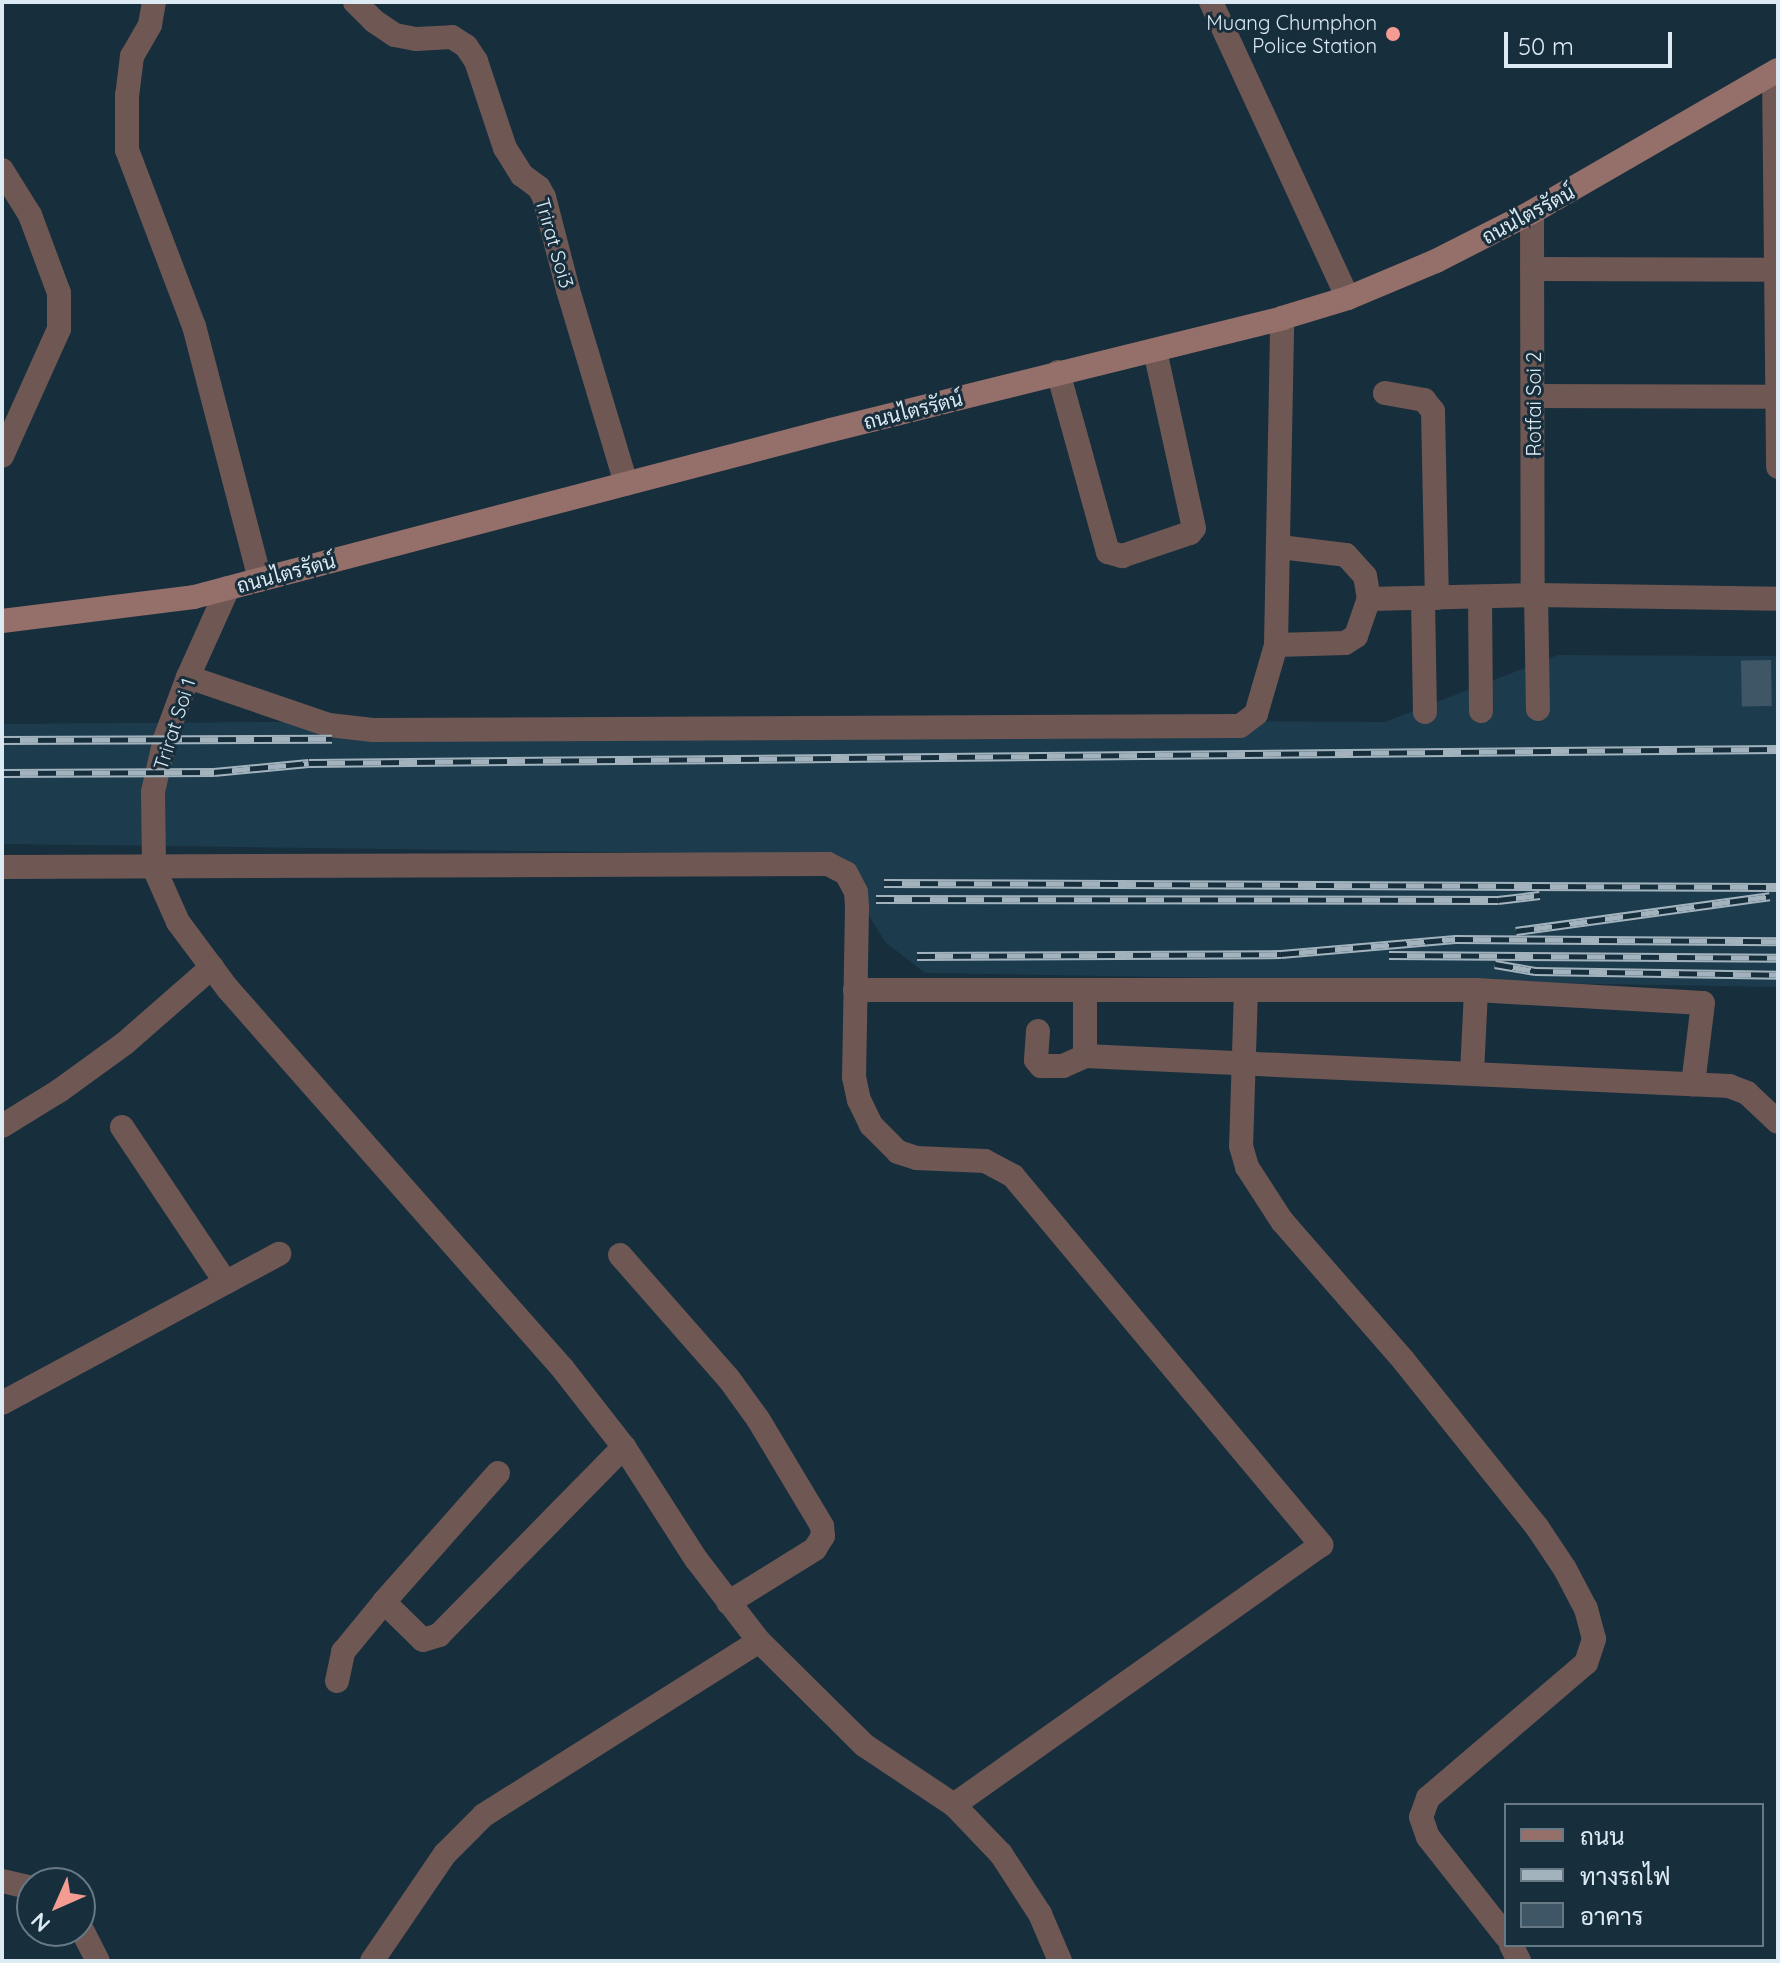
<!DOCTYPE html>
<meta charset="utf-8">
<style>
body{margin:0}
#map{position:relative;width:1780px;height:1963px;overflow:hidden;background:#172e3c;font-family:Quicksand,Sarabun,sans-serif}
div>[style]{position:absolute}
.built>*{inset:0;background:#1c3b4c}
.building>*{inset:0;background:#3e5666;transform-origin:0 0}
.street>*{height:24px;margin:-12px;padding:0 12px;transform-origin:12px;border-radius:12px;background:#6f5754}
.secondary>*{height:24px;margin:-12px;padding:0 12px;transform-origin:12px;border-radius:12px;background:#956f6a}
.rail>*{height:9px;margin-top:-4.5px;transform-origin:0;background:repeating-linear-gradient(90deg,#172e3c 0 18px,#a3b3be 0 36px);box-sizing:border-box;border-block:2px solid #a3b3be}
.dots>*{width:22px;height:22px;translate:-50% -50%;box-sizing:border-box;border:4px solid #172e3c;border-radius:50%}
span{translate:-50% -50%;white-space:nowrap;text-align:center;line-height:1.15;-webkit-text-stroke:6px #172e3c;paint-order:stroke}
.poi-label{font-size:20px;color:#dceaf3}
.right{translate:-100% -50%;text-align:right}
.street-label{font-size:20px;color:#dceaf3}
.frame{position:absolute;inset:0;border:4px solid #dceaf3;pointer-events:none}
.legend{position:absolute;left:1504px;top:1803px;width:260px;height:144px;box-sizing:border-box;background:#172e3c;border:2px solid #667985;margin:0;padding:10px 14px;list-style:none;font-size:24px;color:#dceaf3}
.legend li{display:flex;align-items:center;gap:16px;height:40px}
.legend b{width:40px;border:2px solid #667985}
.north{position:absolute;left:16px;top:1867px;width:80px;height:80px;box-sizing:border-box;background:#172e3c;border:2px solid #667985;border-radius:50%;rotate:225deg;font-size:22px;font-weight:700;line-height:32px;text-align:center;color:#dceaf3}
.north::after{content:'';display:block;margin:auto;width:28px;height:36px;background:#f59c92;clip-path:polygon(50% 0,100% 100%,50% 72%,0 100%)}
.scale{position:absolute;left:1504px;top:32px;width:168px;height:36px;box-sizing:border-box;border:4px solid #dceaf3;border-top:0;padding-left:10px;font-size:24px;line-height:28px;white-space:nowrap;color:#dceaf3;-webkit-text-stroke:6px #172e3c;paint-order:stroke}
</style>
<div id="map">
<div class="built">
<div style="clip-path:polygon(1558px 655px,1778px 656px,1778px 987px,925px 973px,885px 942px,832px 855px,2px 844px,2px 724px,768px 718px,1385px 722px)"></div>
</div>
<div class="building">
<div style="left:1771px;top:660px;width:46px;height:30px;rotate:89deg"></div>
</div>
<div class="street">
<div style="left:154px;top:2px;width:23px;rotate:100deg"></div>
<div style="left:150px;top:25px;width:36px;rotate:120deg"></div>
<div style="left:132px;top:56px;width:39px;rotate:97deg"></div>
<div style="left:127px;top:95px;width:55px;rotate:90deg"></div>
<div style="left:127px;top:150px;width:188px;rotate:69.2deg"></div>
<div style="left:194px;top:326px;width:262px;rotate:75.4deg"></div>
<div style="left:355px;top:2px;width:27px;rotate:45deg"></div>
<div style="left:374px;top:21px;width:25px;rotate:34deg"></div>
<div style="left:395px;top:35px;width:21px;rotate:11deg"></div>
<div style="left:416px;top:39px;width:36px;rotate:-3deg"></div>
<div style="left:452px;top:37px;width:17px;rotate:33deg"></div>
<div style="left:466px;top:46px;width:18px;rotate:56deg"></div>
<div style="left:476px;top:61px;width:92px;rotate:71.6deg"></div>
<div style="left:505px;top:148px;width:32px;rotate:58deg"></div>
<div style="left:522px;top:175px;width:21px;rotate:37deg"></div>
<div style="left:539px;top:188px;width:10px;rotate:61deg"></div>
<div style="left:544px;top:197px;width:96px;rotate:75.5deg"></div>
<div style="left:568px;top:290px;width:202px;rotate:73.3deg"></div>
<div style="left:1211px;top:2px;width:326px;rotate:65.2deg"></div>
<div style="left:1774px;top:73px;width:394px;rotate:89.4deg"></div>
<div style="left:2px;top:170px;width:53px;rotate:58.1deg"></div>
<div style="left:30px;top:215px;width:83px;rotate:69.6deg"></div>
<div style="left:59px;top:293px;width:36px;rotate:90deg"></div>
<div style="left:59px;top:329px;width:139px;rotate:114.2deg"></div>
<div style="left:1532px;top:212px;width:384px;rotate:89.9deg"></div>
<div style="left:1532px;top:269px;width:244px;rotate:0.2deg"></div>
<div style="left:1058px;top:372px;width:187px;rotate:74.5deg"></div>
<div style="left:1108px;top:552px;width:15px;rotate:16deg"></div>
<div style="left:1122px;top:556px;width:72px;rotate:-18.7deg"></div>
<div style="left:1190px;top:533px;width:6px;rotate:-51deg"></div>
<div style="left:1194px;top:528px;width:182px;rotate:-102.4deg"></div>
<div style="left:1385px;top:393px;width:40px;rotate:10deg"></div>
<div style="left:1424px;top:400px;width:14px;rotate:51deg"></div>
<div style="left:1433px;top:411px;width:187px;rotate:88.8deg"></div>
<div style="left:1533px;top:396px;width:244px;rotate:0.2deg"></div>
<div style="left:1280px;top:547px;width:66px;rotate:6.9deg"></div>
<div style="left:1346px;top:555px;width:28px;rotate:48deg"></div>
<div style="left:1365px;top:576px;width:23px;rotate:80deg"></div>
<div style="left:228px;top:588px;width:98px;rotate:114.2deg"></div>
<div style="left:188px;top:677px;width:66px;rotate:110.4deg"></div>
<div style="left:165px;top:739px;width:54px;rotate:102.8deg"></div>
<div style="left:153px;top:792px;width:76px;rotate:89.2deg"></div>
<div style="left:154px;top:868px;width:59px;rotate:66deg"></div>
<div style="left:178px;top:922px;width:84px;rotate:53.3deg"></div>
<div style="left:228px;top:989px;width:507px;rotate:48.6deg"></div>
<div style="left:563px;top:1369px;width:99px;rotate:52deg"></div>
<div style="left:624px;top:1447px;width:133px;rotate:57.3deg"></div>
<div style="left:696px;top:1559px;width:103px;rotate:52.5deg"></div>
<div style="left:759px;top:1641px;width:148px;rotate:44.7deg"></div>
<div style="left:864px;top:1745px;width:108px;rotate:33.7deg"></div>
<div style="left:954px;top:1805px;width:68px;rotate:46.2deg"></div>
<div style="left:1001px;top:1854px;width:72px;rotate:57deg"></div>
<div style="left:1040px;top:1914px;width:51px;rotate:66.9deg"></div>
<div style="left:1536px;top:595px;width:114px;rotate:89deg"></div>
<div style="left:1480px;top:597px;width:114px;rotate:89.5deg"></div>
<div style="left:1423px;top:599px;width:113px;rotate:89deg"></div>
<div style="left:1276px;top:645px;width:327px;rotate:-88.9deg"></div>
<div style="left:188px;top:677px;width:149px;rotate:18.8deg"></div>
<div style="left:329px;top:725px;width:44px;rotate:6.5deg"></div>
<div style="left:373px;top:730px;width:867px;rotate:-0.26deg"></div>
<div style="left:1240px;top:726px;width:20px;rotate:-37deg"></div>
<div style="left:1256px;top:714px;width:72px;rotate:-73.8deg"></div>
<div style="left:1276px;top:645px;width:69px;rotate:-1.7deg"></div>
<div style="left:1345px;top:643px;width:13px;rotate:-32deg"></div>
<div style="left:1356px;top:636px;width:39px;rotate:-71deg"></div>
<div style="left:1369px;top:599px;width:167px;rotate:-1.4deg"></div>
<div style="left:1536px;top:595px;width:242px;rotate:0.9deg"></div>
<div style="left:2px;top:867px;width:826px;rotate:-0.21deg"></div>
<div style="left:828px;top:864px;width:20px;rotate:27deg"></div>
<div style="left:846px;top:873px;width:21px;rotate:62deg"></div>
<div style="left:856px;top:892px;width:16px;rotate:86deg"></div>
<div style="left:857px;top:908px;width:169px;rotate:91deg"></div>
<div style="left:854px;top:1077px;width:24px;rotate:78deg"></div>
<div style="left:859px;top:1100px;width:28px;rotate:64deg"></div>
<div style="left:871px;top:1125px;width:38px;rotate:45deg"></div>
<div style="left:898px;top:1152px;width:19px;rotate:18deg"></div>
<div style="left:916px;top:1158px;width:69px;rotate:2.5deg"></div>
<div style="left:985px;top:1161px;width:32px;rotate:28deg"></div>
<div style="left:1013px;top:1176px;width:481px;rotate:50.1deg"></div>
<div style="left:1321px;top:1545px;width:450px;rotate:144.7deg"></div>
<div style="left:855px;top:990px;width:621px"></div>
<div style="left:1476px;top:990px;width:227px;rotate:3.3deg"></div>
<div style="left:1703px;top:1003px;width:82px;rotate:97deg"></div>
<div style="left:1085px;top:990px;width:66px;rotate:90deg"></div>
<div style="left:1085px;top:1056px;width:645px;rotate:2.67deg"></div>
<div style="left:1729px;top:1086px;width:19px;rotate:21deg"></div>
<div style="left:1747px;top:1093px;width:42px;rotate:43.1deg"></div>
<div style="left:1246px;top:990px;width:156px;rotate:91.8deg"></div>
<div style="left:1241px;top:1146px;width:22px;rotate:74deg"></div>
<div style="left:1247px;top:1167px;width:64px;rotate:57.1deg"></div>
<div style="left:1282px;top:1221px;width:186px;rotate:48.9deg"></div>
<div style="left:1404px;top:1361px;width:213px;rotate:51.3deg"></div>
<div style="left:1537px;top:1527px;width:50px;rotate:56.3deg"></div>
<div style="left:1565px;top:1569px;width:45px;rotate:62.3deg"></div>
<div style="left:1586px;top:1609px;width:31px;rotate:75deg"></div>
<div style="left:1594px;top:1639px;width:25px;rotate:108deg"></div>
<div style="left:1586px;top:1663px;width:208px;rotate:139.5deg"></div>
<div style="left:1428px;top:1798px;width:20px;rotate:110deg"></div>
<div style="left:1421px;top:1817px;width:21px;rotate:71deg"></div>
<div style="left:1428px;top:1837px;width:126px;rotate:51.8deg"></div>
<div style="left:1038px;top:1031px;width:29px;rotate:94deg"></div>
<div style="left:1036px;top:1060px;width:8px;rotate:50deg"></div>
<div style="left:1041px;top:1066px;width:22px"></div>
<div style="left:1063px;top:1066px;width:24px;rotate:-24deg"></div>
<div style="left:1472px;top:1073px;width:83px;rotate:-87.2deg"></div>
<div style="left:2px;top:1126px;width:67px;rotate:-31.6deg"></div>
<div style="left:59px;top:1091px;width:80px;rotate:-35.9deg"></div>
<div style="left:124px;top:1044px;width:117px;rotate:-41.2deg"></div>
<div style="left:122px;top:1127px;width:187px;rotate:56.3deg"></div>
<div style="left:620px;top:1255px;width:165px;rotate:48.7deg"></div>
<div style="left:729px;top:1379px;width:49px;rotate:54.1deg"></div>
<div style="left:758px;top:1419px;width:125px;rotate:59.1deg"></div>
<div style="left:822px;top:1526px;width:10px;rotate:84deg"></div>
<div style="left:823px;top:1536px;width:15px;rotate:122deg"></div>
<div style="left:815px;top:1549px;width:102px;rotate:148.2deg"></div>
<div style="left:2px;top:1403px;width:315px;rotate:-28.3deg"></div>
<div style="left:498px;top:1473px;width:172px;rotate:131.5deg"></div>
<div style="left:384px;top:1602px;width:54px;rotate:44.3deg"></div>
<div style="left:423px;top:1640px;width:17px;rotate:-17deg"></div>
<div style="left:439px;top:1635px;width:264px;rotate:-45.5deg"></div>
<div style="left:337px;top:1681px;width:30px;rotate:-78deg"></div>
<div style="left:343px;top:1652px;width:65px;rotate:-50.6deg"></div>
<div style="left:2px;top:1881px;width:31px;rotate:13deg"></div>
<div style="left:80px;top:1926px;width:39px;rotate:63deg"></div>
<div style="left:1511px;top:1945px;width:18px;rotate:63deg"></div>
<div style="left:372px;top:1961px;width:130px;rotate:-55.7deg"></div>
<div style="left:445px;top:1854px;width:55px;rotate:-45deg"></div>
<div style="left:484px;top:1815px;width:325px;rotate:-32.3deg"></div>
</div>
<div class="secondary">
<div style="left:2px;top:621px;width:193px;rotate:-7.1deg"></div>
<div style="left:194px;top:597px;width:659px;rotate:-14.69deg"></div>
<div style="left:831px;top:430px;width:465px;rotate:-13.9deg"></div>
<div style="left:1282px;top:318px;width:69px;rotate:-16.9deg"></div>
<div style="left:1348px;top:298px;width:95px;rotate:-22.8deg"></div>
<div style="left:1436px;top:261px;width:108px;rotate:-27deg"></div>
<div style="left:1532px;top:212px;width:284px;rotate:-30deg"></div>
</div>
<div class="rail">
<div style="left:2px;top:740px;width:330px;rotate:-0.2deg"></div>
<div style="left:2px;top:773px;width:212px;rotate:-0.3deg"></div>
<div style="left:214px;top:772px;width:95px;rotate:-5.4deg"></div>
<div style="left:309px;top:763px;width:1469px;rotate:-0.55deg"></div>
<div style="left:884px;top:883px;width:894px;rotate:0.26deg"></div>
<div style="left:876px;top:899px;width:622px;rotate:0.09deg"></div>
<div style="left:1498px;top:900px;width:42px;rotate:-6.8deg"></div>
<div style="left:1516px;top:931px;width:256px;rotate:-7.8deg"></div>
<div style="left:1389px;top:955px;width:389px;rotate:0.4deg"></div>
<div style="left:917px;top:956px;width:364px;rotate:-0.3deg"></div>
<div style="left:1281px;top:954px;width:175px;rotate:-4.9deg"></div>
<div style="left:1455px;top:939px;width:323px;rotate:0.4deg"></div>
<div style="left:1495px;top:964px;width:41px;rotate:9.9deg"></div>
<div style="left:1535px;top:971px;width:243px;rotate:0.9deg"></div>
</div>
<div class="dots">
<div style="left:1393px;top:34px;background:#f59c92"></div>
</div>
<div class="poi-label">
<span class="right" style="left:1377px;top:34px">Muang Chumphon<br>Police Station</span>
</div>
<div class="street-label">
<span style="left:1528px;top:214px;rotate:-28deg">ถนนไตรรัตน์</span>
<span style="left:555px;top:243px;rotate:74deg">Trirat Soi3</span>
<span style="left:1533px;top:404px;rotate:-90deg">Rotfai Soi 2</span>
<span style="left:913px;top:410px;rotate:-14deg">ถนนไตรรัตน์</span>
<span style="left:286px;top:573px;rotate:-15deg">ถนนไตรรัตน์</span>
<span style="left:174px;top:724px;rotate:-72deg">Trirat Soi 1</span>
</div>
<div class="frame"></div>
<ul class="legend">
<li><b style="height:10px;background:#956f6a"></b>ถนน</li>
<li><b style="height:10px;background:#a3b3be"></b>ทางรถไฟ</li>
<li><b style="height:22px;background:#3e5666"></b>อาคาร</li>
</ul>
<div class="north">N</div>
<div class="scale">50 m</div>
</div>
